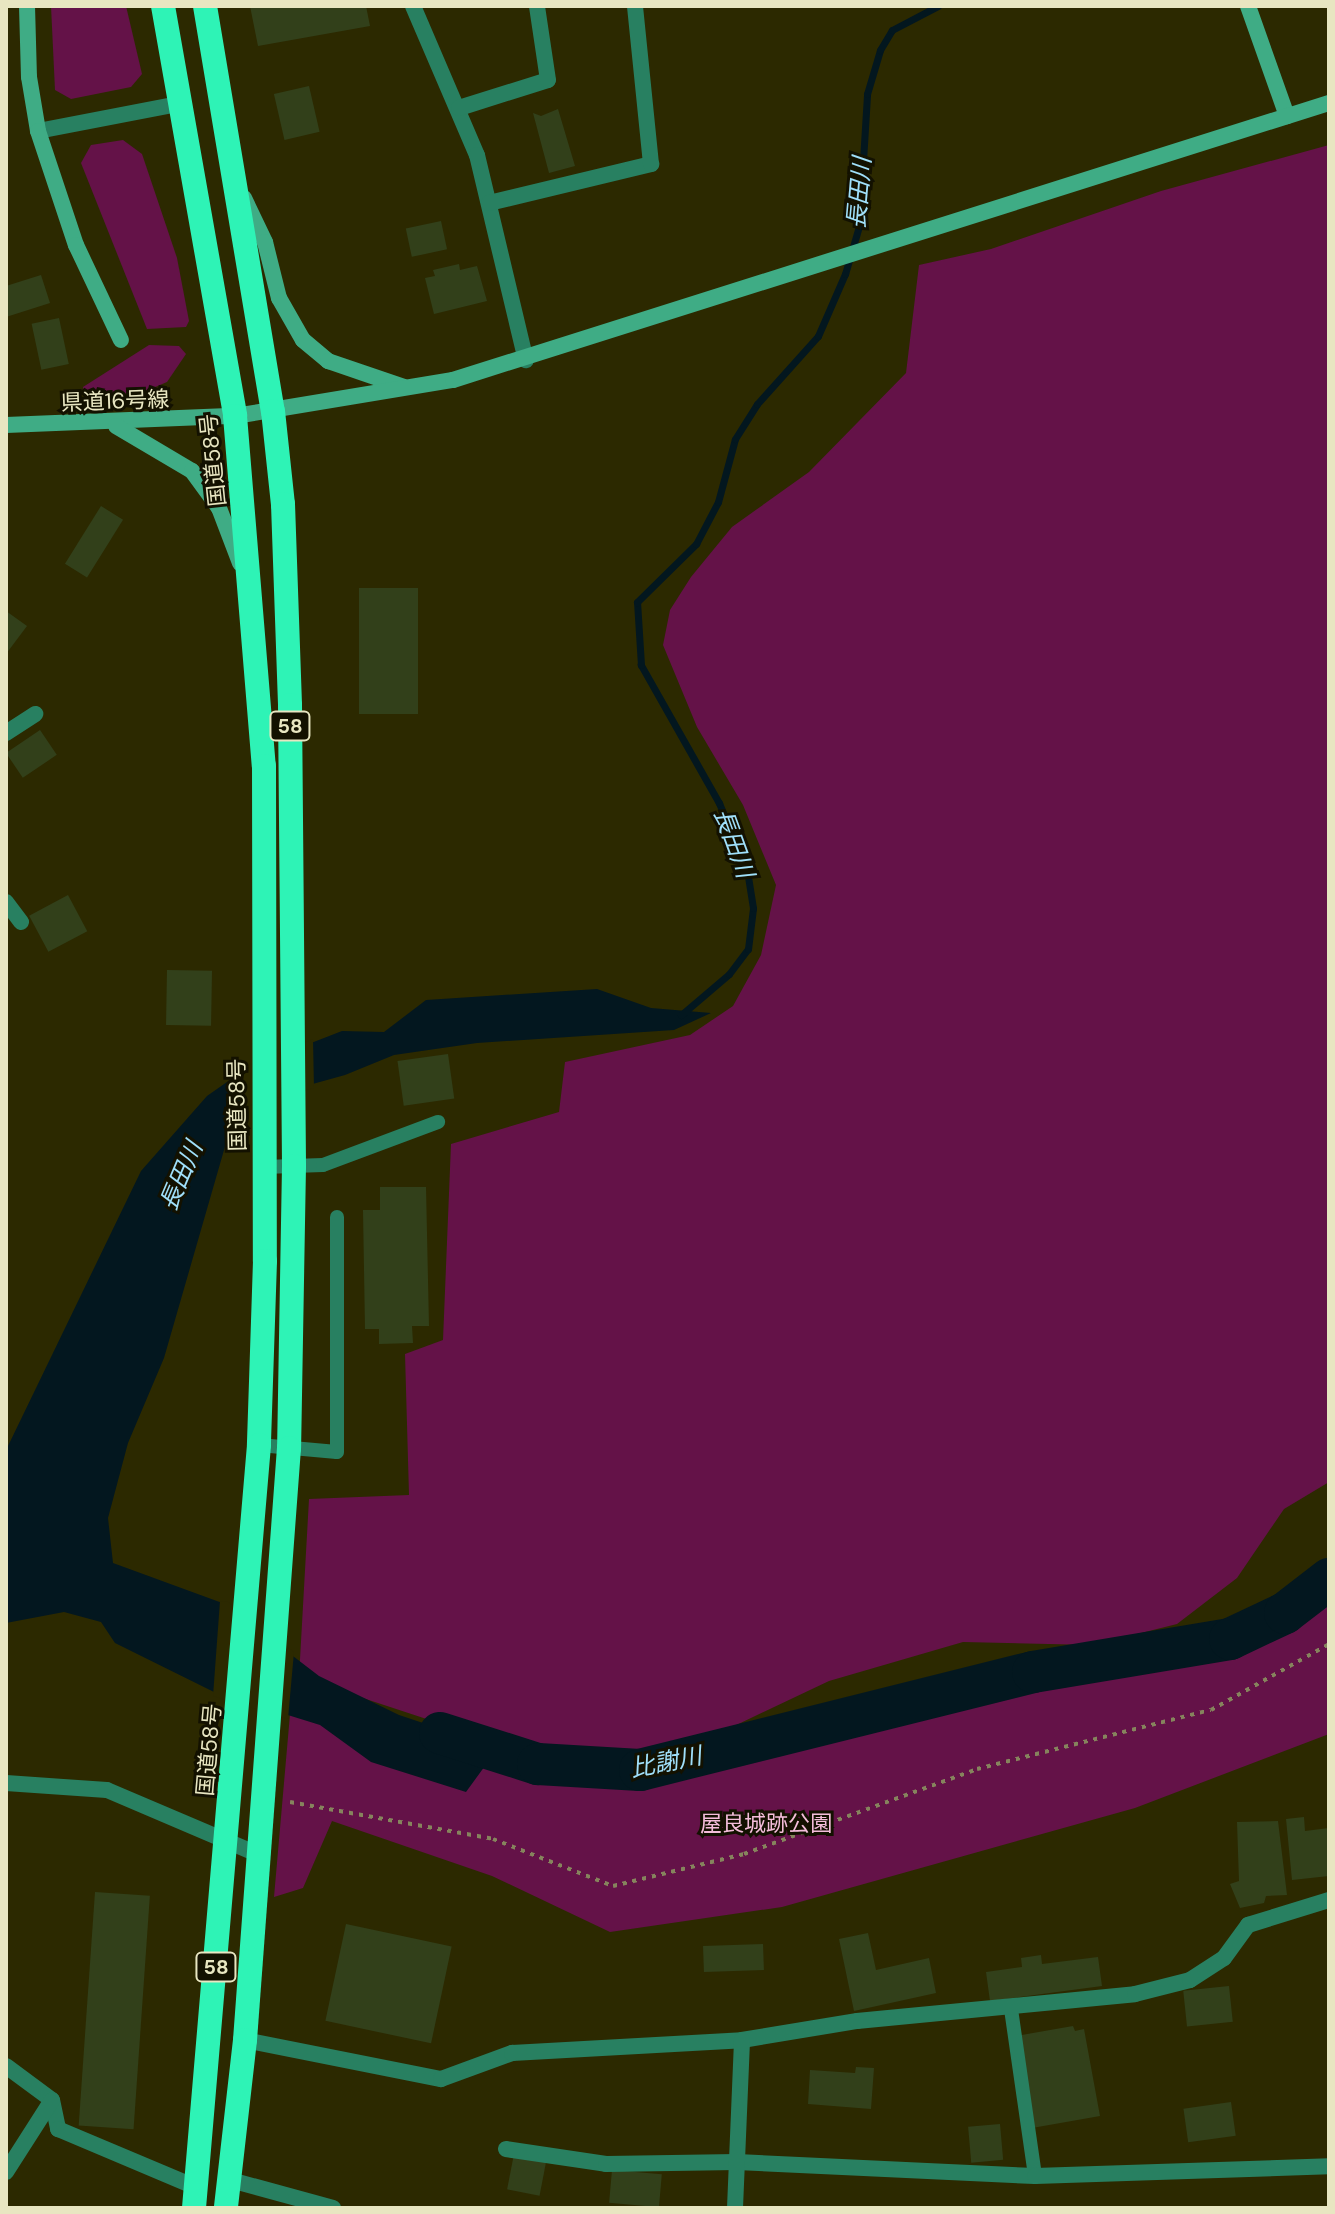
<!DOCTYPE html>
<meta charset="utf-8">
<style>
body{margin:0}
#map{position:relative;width:1335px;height:2214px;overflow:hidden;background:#2c2900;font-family:"DM Sans","Noto Sans JP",sans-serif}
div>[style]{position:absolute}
.green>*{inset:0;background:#641248}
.water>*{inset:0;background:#03171f}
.pier>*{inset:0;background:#2c2900}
.stream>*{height:7px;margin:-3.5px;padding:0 3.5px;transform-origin:3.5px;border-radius:3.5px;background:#03171f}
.river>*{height:42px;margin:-21px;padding:0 21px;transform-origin:21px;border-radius:21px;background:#03171f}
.building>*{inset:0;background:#32401a;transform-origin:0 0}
.path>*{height:4px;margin-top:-2px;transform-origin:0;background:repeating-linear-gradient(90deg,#86845d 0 4px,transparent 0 10px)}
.lane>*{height:14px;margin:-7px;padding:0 7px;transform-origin:7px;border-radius:7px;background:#288061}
.street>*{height:16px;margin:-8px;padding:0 8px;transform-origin:8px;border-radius:8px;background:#288061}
.secondary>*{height:16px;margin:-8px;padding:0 8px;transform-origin:8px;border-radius:8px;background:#3fac85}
.highway>*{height:24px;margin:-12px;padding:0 12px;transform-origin:12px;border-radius:12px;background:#2ef3b6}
span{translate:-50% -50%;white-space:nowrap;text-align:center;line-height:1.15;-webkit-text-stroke:6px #131100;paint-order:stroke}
.shield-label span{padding:2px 6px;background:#131100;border:2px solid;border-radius:6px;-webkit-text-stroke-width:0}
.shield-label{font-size:20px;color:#e8e6c1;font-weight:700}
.street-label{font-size:22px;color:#e8e6c1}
.park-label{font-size:22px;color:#f4bdda}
.water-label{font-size:24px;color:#a0e0fa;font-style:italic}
.frame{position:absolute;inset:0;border:8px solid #e8e6c1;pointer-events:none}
</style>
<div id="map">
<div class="green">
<div style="clip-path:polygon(51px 6px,126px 6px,142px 74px,131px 87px,71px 99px,55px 90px)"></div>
<div style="clip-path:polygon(123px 140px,142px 154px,177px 258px,189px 321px,186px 327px,147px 329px,81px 163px,91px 145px)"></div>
<div style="clip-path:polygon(1329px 145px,1329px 1482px,1284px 1509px,1237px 1578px,1177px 1624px,1093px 1645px,963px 1642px,829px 1681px,730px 1728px,637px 1764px,521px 1750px,299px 1677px,309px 1499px,409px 1495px,405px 1354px,443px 1340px,451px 1144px,559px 1112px,565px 1062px,690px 1035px,733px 1006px,761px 955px,776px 885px,743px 805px,697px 727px,663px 645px,670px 610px,691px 577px,732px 527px,809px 472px,906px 373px,919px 265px,991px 249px,1161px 191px)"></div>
<div style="clip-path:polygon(149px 345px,179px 346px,186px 354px,167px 382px,141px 393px,84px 395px,83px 387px)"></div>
<div style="clip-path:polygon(1329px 1581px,1329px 1734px,1135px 1808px,782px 1907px,610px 1932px,492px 1876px,332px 1821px,303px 1888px,274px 1897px,293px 1680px,524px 1760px,640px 1770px,1071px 1666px,1212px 1643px,1285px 1613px)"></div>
</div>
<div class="water">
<div style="clip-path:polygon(597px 989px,651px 1008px,711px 1013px,674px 1030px,477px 1043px,394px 1055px,345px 1075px,237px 1105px,164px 1358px,128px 1443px,108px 1518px,113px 1563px,225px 1604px,319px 1676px,399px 1715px,498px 1748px,466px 1792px,371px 1762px,320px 1725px,214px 1692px,115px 1643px,101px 1622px,64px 1612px,6px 1623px,8px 1446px,141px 1171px,207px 1096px,247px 1068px,342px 1031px,384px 1032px,426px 1000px)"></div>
</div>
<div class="pier">
<div style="clip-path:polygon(313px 1039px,314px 1088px,240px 1108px,238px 1070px)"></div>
<div style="clip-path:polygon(220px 1601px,228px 1602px,294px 1652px,288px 1719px,213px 1696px)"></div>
</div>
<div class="stream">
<div style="left:681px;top:1015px;width:63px;rotate:-40.5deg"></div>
<div style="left:729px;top:974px;width:31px;rotate:-53deg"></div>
<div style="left:748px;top:949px;width:41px;rotate:-83deg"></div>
<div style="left:753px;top:908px;width:38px;rotate:-99deg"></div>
<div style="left:747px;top:870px;width:73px;rotate:-112.7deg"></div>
<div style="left:719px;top:803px;width:159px;rotate:-119.5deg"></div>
<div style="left:641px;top:665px;width:63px;rotate:-93.6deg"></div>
<div style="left:637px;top:602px;width:83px;rotate:-44.5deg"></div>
<div style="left:696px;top:544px;width:47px;rotate:-62.4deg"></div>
<div style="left:718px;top:502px;width:65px;rotate:-74.9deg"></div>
<div style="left:735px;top:439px;width:41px;rotate:-57.8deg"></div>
<div style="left:757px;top:404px;width:91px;rotate:-48.1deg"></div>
<div style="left:818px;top:336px;width:68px;rotate:-66.5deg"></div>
<div style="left:845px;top:274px;width:50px;rotate:-73.7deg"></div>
<div style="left:859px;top:226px;width:132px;rotate:-86.5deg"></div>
<div style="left:867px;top:94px;width:46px;rotate:-73.5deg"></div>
<div style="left:880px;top:50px;width:23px;rotate:-59deg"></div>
<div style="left:892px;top:30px;width:52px;rotate:-27.6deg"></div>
</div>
<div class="river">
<div style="left:440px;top:1733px;width:103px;rotate:17.6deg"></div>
<div style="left:538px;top:1764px;width:102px;rotate:3.4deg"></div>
<div style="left:640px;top:1770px;width:405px;rotate:-14deg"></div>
<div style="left:1033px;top:1672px;width:200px;rotate:-9.5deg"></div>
<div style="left:1230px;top:1639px;width:61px;rotate:-25.3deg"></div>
<div style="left:1285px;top:1613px;width:56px;rotate:-37.7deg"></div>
</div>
<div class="building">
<div style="clip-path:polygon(250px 6px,366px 6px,370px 26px,258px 46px)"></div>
<div style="left:309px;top:86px;width:47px;height:36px;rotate:77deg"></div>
<div style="clip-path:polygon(558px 109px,575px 166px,549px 173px,533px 113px,541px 116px)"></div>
<div style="left:441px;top:221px;width:29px;height:36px;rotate:78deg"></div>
<div style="clip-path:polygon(459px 264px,460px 270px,477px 266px,487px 301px,434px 314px,425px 278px,435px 276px,433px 270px)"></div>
<div style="clip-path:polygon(41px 275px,50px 303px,6px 317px,6px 286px)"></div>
<div style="left:59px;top:318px;width:47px;height:28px;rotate:78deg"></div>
<div style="left:101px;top:506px;width:26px;height:68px;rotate:32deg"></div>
<div style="left:359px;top:588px;width:59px;height:126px"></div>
<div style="clip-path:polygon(6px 611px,27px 626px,6px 654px)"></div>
<div style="left:40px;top:730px;width:30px;height:41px;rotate:56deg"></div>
<div style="left:68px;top:895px;width:41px;height:44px;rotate:62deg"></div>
<div style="left:167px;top:970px;width:45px;height:55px;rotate:1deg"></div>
<div style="left:448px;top:1054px;width:45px;height:51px;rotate:82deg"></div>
<div style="clip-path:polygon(380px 1187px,426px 1187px,429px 1326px,412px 1326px,413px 1343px,379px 1344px,379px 1329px,365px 1329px,363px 1210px,380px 1210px)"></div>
<div style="clip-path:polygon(1304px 1817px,1305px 1831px,1329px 1828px,1329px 1876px,1292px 1880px,1286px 1819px)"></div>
<div style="clip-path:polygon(1278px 1821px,1287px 1895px,1266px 1896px,1264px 1903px,1240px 1908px,1230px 1884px,1239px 1881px,1237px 1822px)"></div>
<div style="left:95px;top:1892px;width:55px;height:234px;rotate:4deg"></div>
<div style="left:346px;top:1924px;width:108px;height:99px;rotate:12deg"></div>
<div style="clip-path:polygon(868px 1933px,876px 1970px,929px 1958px,936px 1993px,854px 2011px,839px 1939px)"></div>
<div style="left:763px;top:1944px;width:26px;height:60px;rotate:88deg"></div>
<div style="clip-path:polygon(1041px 1955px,1042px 1964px,1098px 1957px,1102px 1986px,990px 2001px,986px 1972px,1022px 1967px,1021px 1958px)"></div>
<div style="left:1229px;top:1986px;width:36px;height:46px;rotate:84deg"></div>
<div style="clip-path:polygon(1073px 2026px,1075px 2031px,1084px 2029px,1100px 2116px,1032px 2128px,1016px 2036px)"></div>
<div style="clip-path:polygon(856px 2067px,874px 2068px,871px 2109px,808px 2104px,810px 2070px,855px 2073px)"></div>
<div style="left:1231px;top:2102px;width:34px;height:48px;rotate:82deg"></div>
<div style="left:1000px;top:2124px;width:36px;height:32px;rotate:85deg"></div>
<div style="left:514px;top:2154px;width:33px;height:36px;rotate:11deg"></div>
<div style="left:612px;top:2170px;width:50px;height:33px;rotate:5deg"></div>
</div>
<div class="path">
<div style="left:290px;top:1802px;width:206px;rotate:10.3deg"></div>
<div style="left:493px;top:1839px;width:129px;rotate:21.4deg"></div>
<div style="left:613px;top:1886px;width:135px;rotate:-13.7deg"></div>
<div style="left:744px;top:1854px;width:248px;rotate:-20deg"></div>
<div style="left:977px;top:1769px;width:241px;rotate:-14.2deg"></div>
<div style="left:1211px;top:1710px;width:135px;rotate:-29.2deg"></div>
</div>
<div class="lane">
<div style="left:264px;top:1167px;width:59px;rotate:-1.9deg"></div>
<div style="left:323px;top:1165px;width:123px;rotate:-20.5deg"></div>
<div style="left:259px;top:1445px;width:78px;rotate:5.1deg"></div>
<div style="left:337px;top:1452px;width:235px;rotate:-90deg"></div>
<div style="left:1011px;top:2009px;width:169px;rotate:81.8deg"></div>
</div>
<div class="street">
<div style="left:413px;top:6px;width:162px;rotate:66.8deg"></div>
<div style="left:477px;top:155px;width:211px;rotate:76.6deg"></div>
<div style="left:459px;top:108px;width:93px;rotate:-17.5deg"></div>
<div style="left:548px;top:80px;width:75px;rotate:-98.5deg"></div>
<div style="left:38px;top:131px;width:148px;rotate:-10.9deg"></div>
<div style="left:489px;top:203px;width:167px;rotate:-13.5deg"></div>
<div style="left:651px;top:164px;width:159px;rotate:-95.8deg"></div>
<div style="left:6px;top:733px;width:35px;rotate:-33deg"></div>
<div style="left:6px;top:902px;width:25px;rotate:53deg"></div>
<div style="left:6px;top:1783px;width:101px;rotate:4deg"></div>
<div style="left:107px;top:1790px;width:163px;rotate:23.1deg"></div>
<div style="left:245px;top:2040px;width:200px;rotate:11.3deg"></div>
<div style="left:441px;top:2079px;width:76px;rotate:-20.1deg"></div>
<div style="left:512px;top:2053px;width:230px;rotate:-3.2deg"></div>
<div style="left:742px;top:2040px;width:117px;rotate:-9.4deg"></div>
<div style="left:857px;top:2021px;width:279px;rotate:-5.5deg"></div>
<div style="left:1135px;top:1994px;width:57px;rotate:-14.3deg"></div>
<div style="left:1190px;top:1980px;width:40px;rotate:-32.9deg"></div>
<div style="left:1224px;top:1958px;width:41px;rotate:-54deg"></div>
<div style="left:1248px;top:1925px;width:85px;rotate:-17.2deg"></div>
<div style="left:6px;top:2066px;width:57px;rotate:36.5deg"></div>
<div style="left:52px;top:2100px;width:30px;rotate:78deg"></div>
<div style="left:58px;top:2129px;width:149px;rotate:22.9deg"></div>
<div style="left:506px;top:2149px;width:101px;rotate:8.5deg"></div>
<div style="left:606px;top:2164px;width:131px;rotate:-0.9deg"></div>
<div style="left:737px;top:2162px;width:298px;rotate:2.7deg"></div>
<div style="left:1035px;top:2176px;width:294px;rotate:-1.9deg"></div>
<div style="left:6px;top:2172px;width:85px;rotate:-57.4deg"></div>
<div style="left:227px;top:2179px;width:110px;rotate:15.3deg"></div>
<div style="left:735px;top:2208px;width:168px;rotate:-87.6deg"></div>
</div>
<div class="secondary">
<div style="left:27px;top:6px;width:71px;rotate:88.4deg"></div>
<div style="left:29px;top:77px;width:55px;rotate:80.5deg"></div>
<div style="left:38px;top:131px;width:120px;rotate:71.6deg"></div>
<div style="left:76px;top:245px;width:105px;rotate:64.7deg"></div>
<div style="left:1248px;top:6px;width:117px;rotate:70.5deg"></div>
<div style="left:244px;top:198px;width:49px;rotate:64.5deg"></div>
<div style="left:265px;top:242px;width:58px;rotate:76deg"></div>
<div style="left:279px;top:298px;width:48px;rotate:60.3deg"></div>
<div style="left:303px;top:340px;width:33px;rotate:40deg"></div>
<div style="left:328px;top:361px;width:80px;rotate:18.9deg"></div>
<div style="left:6px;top:425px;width:229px;rotate:-2.3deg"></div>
<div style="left:235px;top:416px;width:221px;rotate:-9.4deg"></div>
<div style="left:453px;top:380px;width:919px;rotate:-17.55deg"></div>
<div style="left:116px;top:426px;width:88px;rotate:30.6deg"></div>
<div style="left:192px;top:471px;width:46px;rotate:53.9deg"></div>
<div style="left:219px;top:508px;width:59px;rotate:69.1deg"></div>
</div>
<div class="highway">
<div style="left:163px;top:6px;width:416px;rotate:80deg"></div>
<div style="left:235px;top:416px;width:351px;rotate:85.3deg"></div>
<div style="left:264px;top:766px;width:495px;rotate:89.9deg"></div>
<div style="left:265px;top:1261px;width:184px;rotate:91.9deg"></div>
<div style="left:259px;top:1445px;width:766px;rotate:94.87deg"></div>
<div style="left:205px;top:6px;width:411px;rotate:80.5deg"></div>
<div style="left:273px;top:411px;width:94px;rotate:83.9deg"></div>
<div style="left:283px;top:504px;width:201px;rotate:88deg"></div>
<div style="left:290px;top:705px;width:461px;rotate:89.5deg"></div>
<div style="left:294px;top:1166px;width:282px;rotate:91deg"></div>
<div style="left:289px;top:1448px;width:594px;rotate:94.25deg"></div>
<div style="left:245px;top:2040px;width:169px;rotate:96.5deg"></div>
</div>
<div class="shield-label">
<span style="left:290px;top:726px">58</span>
<span style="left:216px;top:1967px">58</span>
</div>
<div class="street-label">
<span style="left:115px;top:401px;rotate:-2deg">県道16号線</span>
<span style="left:213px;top:460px;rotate:-96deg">国道58号</span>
<span style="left:237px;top:1105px;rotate:-91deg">国道58号</span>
<span style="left:209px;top:1750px;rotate:-85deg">国道58号</span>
</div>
<div class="park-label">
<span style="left:766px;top:1824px">屋良城跡公園</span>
</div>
<div class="water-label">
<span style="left:859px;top:193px;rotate:-85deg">長田川</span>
<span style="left:734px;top:843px;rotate:70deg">長田川</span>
<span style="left:181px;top:1176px;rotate:-67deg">長田川</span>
<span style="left:666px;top:1762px;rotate:-11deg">比謝川</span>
</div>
<div class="frame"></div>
</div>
